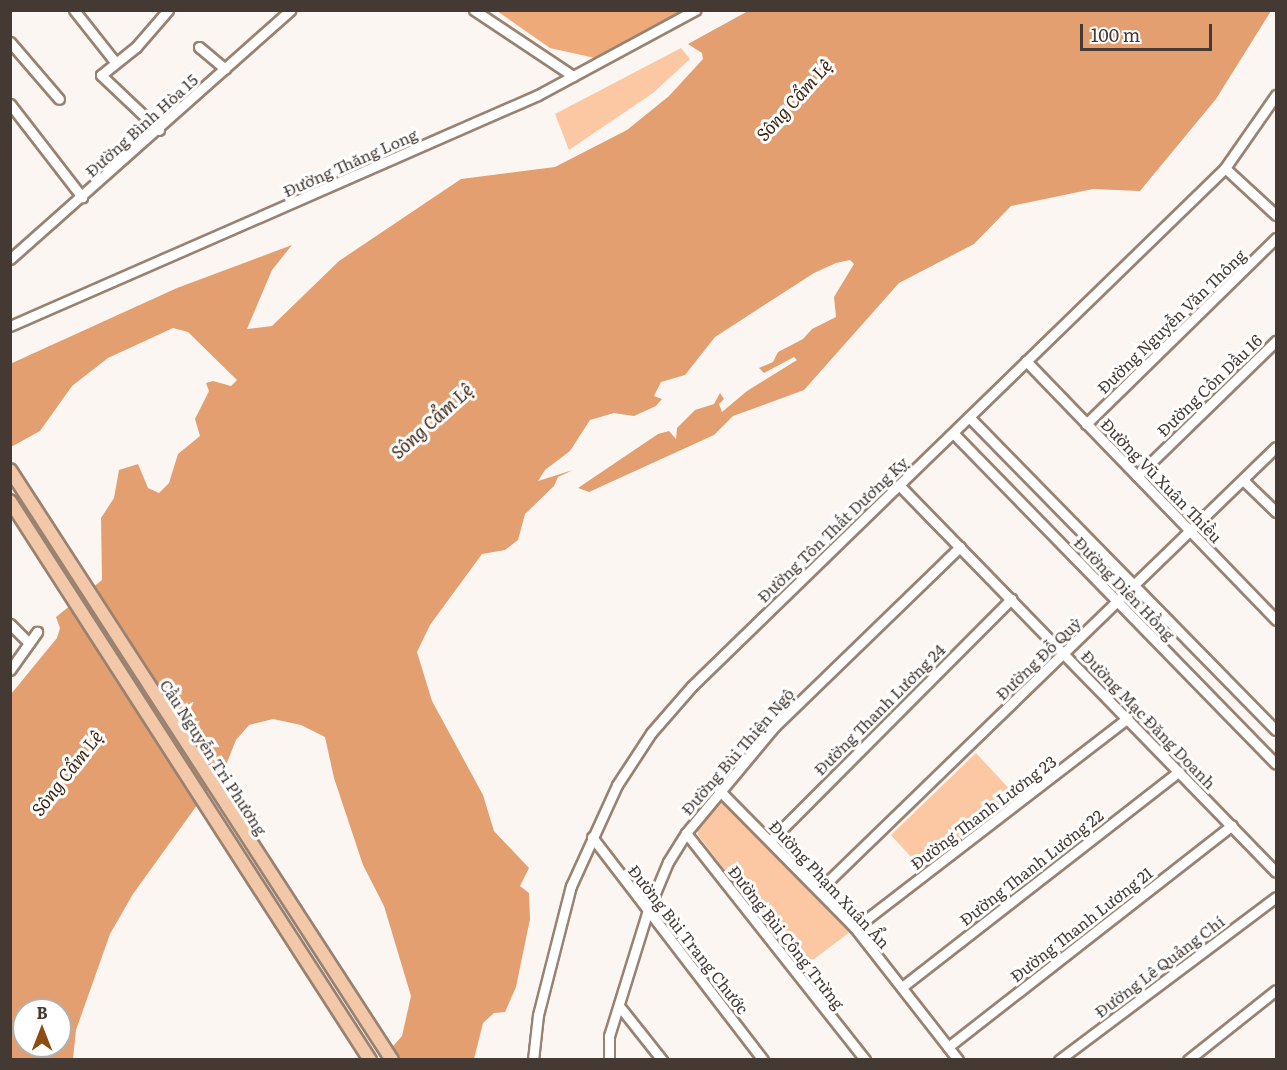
<!DOCTYPE html>
<meta charset="utf-8">
<style>
body{margin:0}
#map{position:relative;width:1287px;height:1070px;overflow:hidden;background:#fcf6f3;font-family:Literata,serif}
div>[style]{position:absolute}
.green>*{inset:0;background:#fcc7a3}
.forest>*{inset:0;background:#eeaa79}
.water>*{inset:0;background:#e39f6f}
.roads{filter:drop-shadow(2px 0 #998271) drop-shadow(-2px 0 #998271) drop-shadow(0 2px #998271) drop-shadow(0 -2px #998271)}
.minor>*{height:9px;margin:-4.5px;padding:0 4.5px;transform-origin:4.5px;border-radius:4.5px;background:#fff}
.major>*{height:12px;margin:-6px;padding:0 6px;transform-origin:6px;border-radius:6px;background:#f3c8a9}
span{translate:-50% -50%;white-space:nowrap;text-align:center;line-height:1.15;-webkit-text-stroke:6px #fff;paint-order:stroke}
.street-label{font-size:16px;color:#443a33}
.water-label{font-size:18px;color:#3f240f;font-style:italic}
.frame{position:absolute;inset:0;border:12px solid #443a33;pointer-events:none}
.north{position:absolute;left:12px;top:998px;width:60px;height:60px;box-sizing:border-box;background:#fff;border:2px solid #b4b0ad;border-radius:50%;rotate:0deg;font-size:16px;font-weight:700;line-height:24px;text-align:center;color:#443a33}
.north::after{content:'';display:block;margin:auto;width:21px;height:27px;background:#8c4c14;clip-path:polygon(50% 0,100% 100%,50% 72%,0 100%)}
.scale{position:absolute;left:1080px;top:24px;width:132px;height:27px;box-sizing:border-box;border:3px solid #443a33;border-top:0;padding-left:8px;font-size:18px;line-height:21px;white-space:nowrap;color:#443a33;-webkit-text-stroke:4px #fff;paint-order:stroke}
</style>
<div id="map">
<div class="green">
<div style="clip-path:polygon(681px 48px,690px 59px,653px 93px,569px 150px,555px 114px)"></div>
<div style="clip-path:polygon(976px 753px,1015px 795px,921px 868px,891px 835px)"></div>
<div style="clip-path:polygon(720px 801px,727px 801px,851px 931px,800px 970px,698px 835px,698px 828px)"></div>
</div>
<div class="forest">
<div style="clip-path:polygon(497px 11px,497px 10px,683px 11px,595px 58px,550px 48px)"></div>
</div>
<div class="water">
<div style="clip-path:polygon(evenodd,748px 11px,1271px 11px,1216px 99px,1140px 191px,1093px 189px,1011px 206px,974px 244px,899px 283px,804px 390px,733px 416px,714px 435px,589px 492px,578px 488px,658px 434px,669px 431px,676px 439px,677px 428px,695px 410px,714px 404px,720px 393px,724px 399px,719px 404px,722px 412px,747px 391px,797px 360px,794px 357px,764px 373px,759px 368px,773px 362px,778px 352px,803px 339px,812px 329px,836px 317px,834px 297px,854px 264px,850px 260px,836px 263px,814px 273px,715px 337px,685px 375px,661px 382px,654px 396px,662px 399px,656px 406px,634px 416px,614px 413px,590px 420px,570px 451px,545px 470px,538px 481px,573px 470px,558px 477px,554px 486px,525px 514px,518px 540px,505px 550px,482px 554px,430px 625px,417px 652px,432px 701px,483px 795px,494px 831px,529px 868px,520px 886px,529px 893px,530px 919px,516px 987px,505px 1012px,494px 1013px,483px 1023px,474px 1059px,382px 1059px,402px 1036px,411px 996px,384px 906px,363px 865px,334px 778px,325px 737px,301px 725px,273px 719px,249px 725px,236px 740px,226px 765px,133px 894px,110px 934px,76px 1030px,73px 1059px,11px 1059px,11px 694px,57px 638px,60px 628px,56px 617px,102px 580px,101px 518px,114px 498px,119px 470px,138px 464px,148px 488px,159px 493px,169px 483px,178px 454px,200px 436px,195px 419px,209px 391px,206px 383px,213px 381px,231px 386px,237px 380px,188px 332px,173px 328px,108px 358px,72px 386px,40px 431px,11px 447px,10px 364px,177px 288px,292px 245px,272px 270px,247px 329px,272px 326px,339px 261px,461px 179px,555px 167px,627px 130px,669px 96px,703px 59px,702px 53px,688px 44px,748px 11px,24px 1010px,60px 1010px,60px 1046px,24px 1046px,24px 1010px)"></div>
</div>
<div class="roads">
<div class="minor">
<div style="left:74px;top:10px;width:66px;rotate:51.7deg"></div>
<div style="left:474px;top:10px;width:119px;rotate:33.7deg"></div>
<div style="left:10px;top:42px;width:75px;rotate:49.3deg"></div>
<div style="left:199px;top:47px;width:34px;rotate:40deg"></div>
<div style="left:10px;top:104px;width:118px;rotate:52.3deg"></div>
<div style="left:159px;top:130px;width:80px;rotate:-136.5deg"></div>
<div style="left:101px;top:75px;width:45px;rotate:-38.7deg"></div>
<div style="left:136px;top:47px;width:49px;rotate:-49.1deg"></div>
<div style="left:1225px;top:168px;width:69px;rotate:42.7deg"></div>
<div style="left:10px;top:259px;width:375px;rotate:-41.6deg"></div>
<div style="left:10px;top:326px;width:576px;rotate:-23.63deg"></div>
<div style="left:538px;top:95px;width:179px;rotate:-28.4deg"></div>
<div style="left:1026px;top:361px;width:360px;rotate:46deg"></div>
<div style="left:969px;top:417px;width:438px;rotate:45.6deg"></div>
<div style="left:1086px;top:424px;width:266px;rotate:-44.4deg"></div>
<div style="left:953px;top:433px;width:462px;rotate:45.7deg"></div>
<div style="left:1137px;top:476px;width:194px;rotate:-44.2deg"></div>
<div style="left:1243px;top:480px;width:46px;rotate:44.1deg"></div>
<div style="left:899px;top:485px;width:540px;rotate:45.75deg"></div>
<div style="left:10px;top:624px;width:27px;rotate:45deg"></div>
<div style="left:10px;top:670px;width:47px;rotate:-54.6deg"></div>
<div style="left:719px;top:790px;width:194px;rotate:45.4deg"></div>
<div style="left:855px;top:928px;width:167px;rotate:52deg"></div>
<div style="left:686px;top:833px;width:289px;rotate:51.7deg"></div>
<div style="left:592px;top:837px;width:281px;rotate:52.5deg"></div>
<div style="left:770px;top:841px;width:342px;rotate:-45.1deg"></div>
<div style="left:819px;top:890px;width:636px;rotate:-44.11deg"></div>
<div style="left:855px;top:928px;width:344px;rotate:-37.6deg"></div>
<div style="left:902px;top:987px;width:351px;rotate:-37.9deg"></div>
<div style="left:620px;top:1007px;width:68px;rotate:51.6deg"></div>
<div style="left:948px;top:1047px;width:360px;rotate:-38deg"></div>
<div style="left:533px;top:1060px;width:45px;rotate:-83.7deg"></div>
<div style="left:538px;top:1015px;width:133px;rotate:-75.7deg"></div>
<div style="left:571px;top:886px;width:111px;rotate:-65.5deg"></div>
<div style="left:617px;top:785px;width:62px;rotate:-56.8deg"></div>
<div style="left:651px;top:733px;width:62px;rotate:-48.9deg"></div>
<div style="left:692px;top:686px;width:743px;rotate:-44.18deg"></div>
<div style="left:1225px;top:168px;width:89px;rotate:-55.1deg"></div>
<div style="left:609px;top:1060px;width:24px;rotate:-90deg"></div>
<div style="left:609px;top:1036px;width:132px;rotate:-72.8deg"></div>
<div style="left:648px;top:910px;width:52px;rotate:-67.4deg"></div>
<div style="left:668px;top:862px;width:34px;rotate:-58deg"></div>
<div style="left:686px;top:833px;width:138px;rotate:-50.3deg"></div>
<div style="left:774px;top:727px;width:259px;rotate:-44.1deg"></div>
<div style="left:1059px;top:1060px;width:271px;rotate:-36.9deg"></div>
<div style="left:1188px;top:1060px;width:112px;rotate:-38.5deg"></div>
</div>
<div class="major">
<div style="left:10px;top:470px;width:703px;rotate:57.08deg"></div>
<div style="left:10px;top:501px;width:665px;rotate:57.22deg"></div>
</div>
</div>
<div class="street-label">
<span style="left:141px;top:125px;rotate:-42deg">Đường Bình Hòa 15</span>
<span style="left:350px;top:162px;rotate:-24deg">Đường Thăng Long</span>
<span style="left:1171px;top:321px;rotate:-44deg">Đường Nguyễn Văn Thông</span>
<span style="left:1209px;top:385px;rotate:-44deg">Đường Cồn Dầu 16</span>
<span style="left:1162px;top:480px;rotate:46deg">Đường Vũ Xuân Thiều</span>
<span style="left:832px;top:529px;rotate:-44deg">Đường Tôn Thất Dương Kỵ</span>
<span style="left:1125px;top:588px;rotate:46deg">Đường Diên Hồng</span>
<span style="left:1038px;top:658px;rotate:-44deg">Đường Đỗ Quỳ</span>
<span style="left:879px;top:709px;rotate:-45deg">Đường Thanh Lương 24</span>
<span style="left:1149px;top:719px;rotate:46deg">Đường Mạc Đăng Doanh</span>
<span style="left:737px;top:751px;rotate:-49deg">Đường Bùi Thiện Ngộ</span>
<span style="left:214px;top:757px;rotate:57deg">Cầu Nguyễn Tri Phương</span>
<span style="left:983px;top:812px;rotate:-37deg">Đường Thanh Lương 23</span>
<span style="left:1031px;top:867px;rotate:-38deg">Đường Thanh Lương 22</span>
<span style="left:830px;top:884px;rotate:47deg">Đường Phạm Xuân Ẩn</span>
<span style="left:1081px;top:924px;rotate:-38deg">Đường Thanh Lương 21</span>
<span style="left:787px;top:937px;rotate:52deg">Đường Bùi Công Trừng</span>
<span style="left:689px;top:939px;rotate:52deg">Đường Bùi Trang Chước</span>
<span style="left:1159px;top:966px;rotate:-37deg">Đường Lê Quảng Chí</span>
</div>
<div class="water-label">
<span style="left:794px;top:100px;rotate:-48deg">Sông Cẩm Lệ</span>
<span style="left:432px;top:421px;rotate:-42deg">Sông Cẩm Lệ</span>
<span style="left:67px;top:773px;rotate:-52deg">Sông Cẩm Lệ</span>
</div>
<div class="frame"></div>
<div class="north">B</div>
<div class="scale">100 m</div>
</div>
